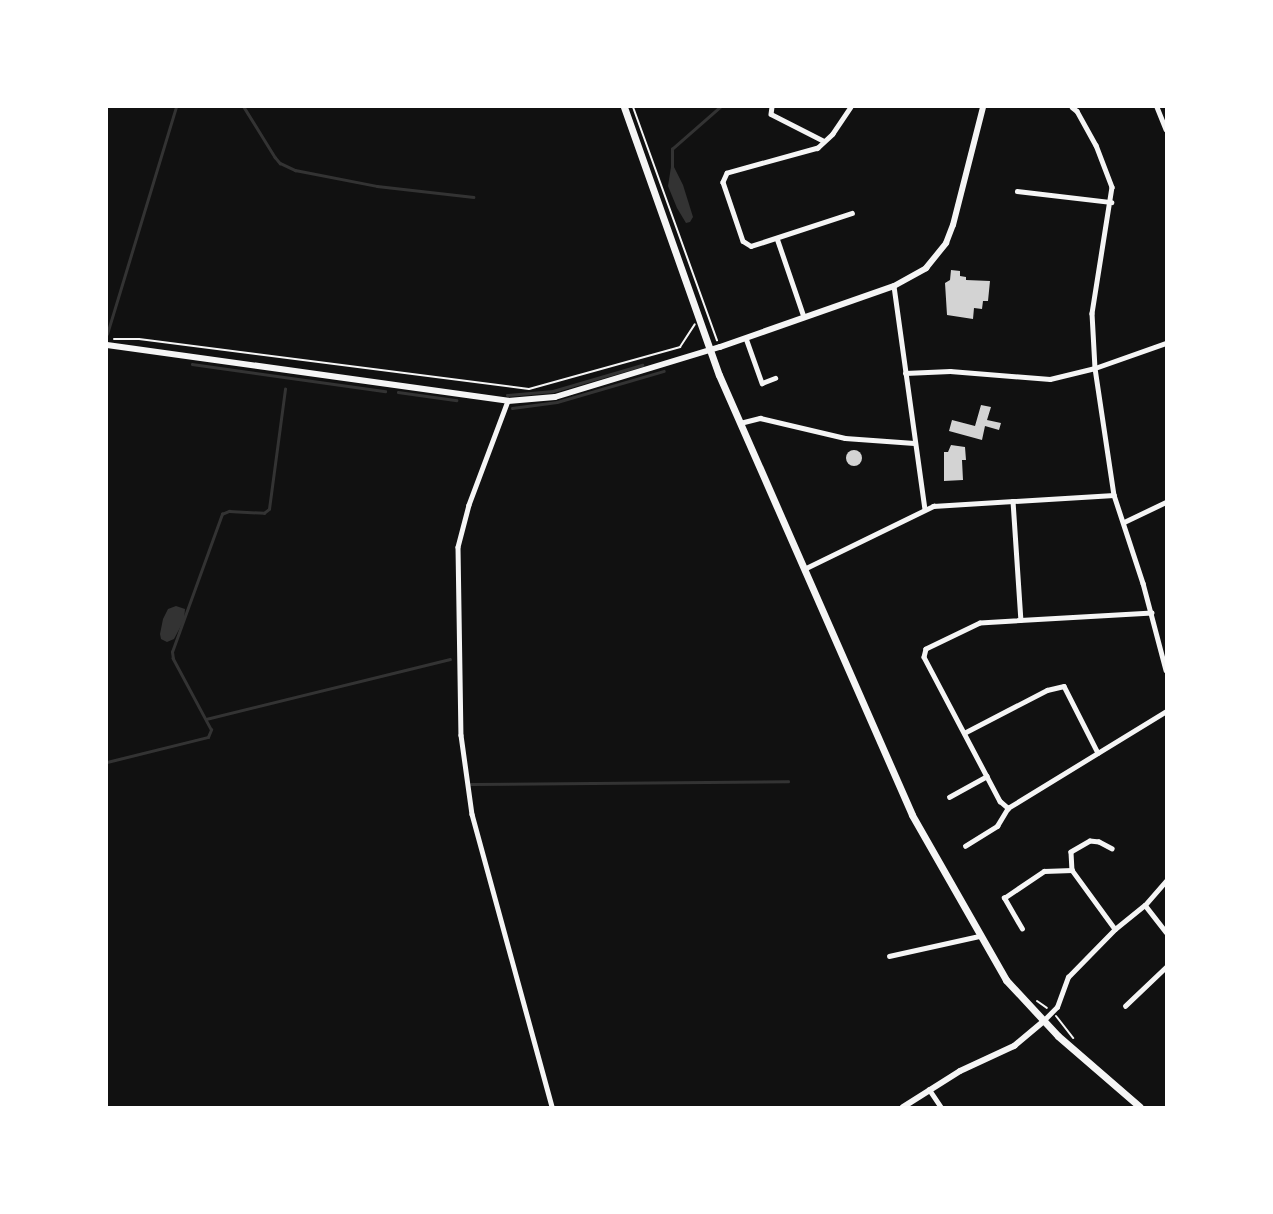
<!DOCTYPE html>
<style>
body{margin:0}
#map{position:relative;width:1273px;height:1214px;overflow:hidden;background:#111;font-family:Commissioner,sans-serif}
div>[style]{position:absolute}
.water>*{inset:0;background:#333}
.stream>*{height:2.5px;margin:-1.25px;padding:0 1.25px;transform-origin:1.25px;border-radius:1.25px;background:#333}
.building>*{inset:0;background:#d3d3d3}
.round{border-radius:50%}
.path>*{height:2px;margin:-1px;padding:0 1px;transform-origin:1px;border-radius:1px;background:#f5f5f5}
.minor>*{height:4.5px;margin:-2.25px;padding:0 2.25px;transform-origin:2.25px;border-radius:2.25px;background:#f5f5f5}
.tertiary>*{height:6px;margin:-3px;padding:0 3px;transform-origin:3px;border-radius:3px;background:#f5f5f5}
.secondary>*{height:7px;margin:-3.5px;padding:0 3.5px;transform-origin:3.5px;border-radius:3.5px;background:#f5f5f5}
span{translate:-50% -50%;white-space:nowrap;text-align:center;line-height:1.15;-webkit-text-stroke:6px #fff;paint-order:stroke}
.frame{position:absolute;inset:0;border:108px solid #fff;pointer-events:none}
</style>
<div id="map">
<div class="water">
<div style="clip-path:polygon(671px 167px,674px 167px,683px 185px,693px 217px,690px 222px,686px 223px,677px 208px,668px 186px)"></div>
<div style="clip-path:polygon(176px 606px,185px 609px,184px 620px,174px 639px,167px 642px,161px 639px,160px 634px,163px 619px,168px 609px)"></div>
</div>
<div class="stream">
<div style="left:244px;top:107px;width:59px;rotate:58.2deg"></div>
<div style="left:275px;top:157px;width:8px;rotate:50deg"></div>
<div style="left:280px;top:163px;width:17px;rotate:25deg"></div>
<div style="left:295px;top:170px;width:84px;rotate:11deg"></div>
<div style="left:377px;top:186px;width:97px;rotate:6.5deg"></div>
<div style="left:672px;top:167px;width:18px;rotate:-90deg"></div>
<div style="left:672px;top:149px;width:64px;rotate:-41.2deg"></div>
<div style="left:107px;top:334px;width:237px;rotate:-73.1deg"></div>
<div style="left:192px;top:364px;width:195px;rotate:8deg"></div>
<div style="left:398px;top:392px;width:59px;rotate:7.9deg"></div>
<div style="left:507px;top:395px;width:46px;rotate:-5deg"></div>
<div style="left:553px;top:391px;width:93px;rotate:-16.3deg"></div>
<div style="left:512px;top:408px;width:45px;rotate:-7.6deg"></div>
<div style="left:557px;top:402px;width:111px;rotate:-16.2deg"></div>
<div style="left:206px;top:719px;width:251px;rotate:-13.8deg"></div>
<div style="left:107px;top:762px;width:104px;rotate:-13.9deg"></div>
<div style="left:208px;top:737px;width:8px;rotate:-67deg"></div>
<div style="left:211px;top:730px;width:81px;rotate:-118.2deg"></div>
<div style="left:173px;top:659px;width:7px;rotate:-98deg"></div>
<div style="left:172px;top:652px;width:147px;rotate:-70.1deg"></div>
<div style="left:222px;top:514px;width:8px;rotate:-23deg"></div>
<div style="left:229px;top:511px;width:35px;rotate:3deg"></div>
<div style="left:264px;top:513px;width:6px;rotate:-39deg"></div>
<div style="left:269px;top:509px;width:121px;rotate:-82.4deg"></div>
<div style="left:471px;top:784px;width:317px;rotate:-0.5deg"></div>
</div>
<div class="building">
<div style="clip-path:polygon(951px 270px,960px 271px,960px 276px,966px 277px,966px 280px,990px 281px,988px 301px,983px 301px,982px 309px,974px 308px,973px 319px,947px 315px,945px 283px,950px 280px)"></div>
<div style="clip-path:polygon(981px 405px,991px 407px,987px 420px,1001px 423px,999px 430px,985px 426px,982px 440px,949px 431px,952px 420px,975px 426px)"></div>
<div style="clip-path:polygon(951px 445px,965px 447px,966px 460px,962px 460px,963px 480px,944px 481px,944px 452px,948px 452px)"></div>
<div class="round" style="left:846px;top:450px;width:16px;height:16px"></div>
</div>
<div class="path">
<div style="left:633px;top:107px;width:248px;rotate:70.2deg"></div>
<div style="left:114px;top:339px;width:25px"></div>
<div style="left:139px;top:339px;width:393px;rotate:7.3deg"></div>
<div style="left:529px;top:389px;width:157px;rotate:-15.5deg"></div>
<div style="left:680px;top:347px;width:27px;rotate:-57deg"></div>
<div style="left:1037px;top:1001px;width:12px;rotate:35deg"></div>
<div style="left:1056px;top:1016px;width:28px;rotate:52deg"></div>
</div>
<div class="minor">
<div style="left:772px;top:107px;width:7px;rotate:98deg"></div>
<div style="left:771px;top:114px;width:59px;rotate:27deg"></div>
<div style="left:851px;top:107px;width:32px;rotate:124deg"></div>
<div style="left:833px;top:134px;width:21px;rotate:137deg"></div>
<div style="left:818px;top:148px;width:94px;rotate:164.6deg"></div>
<div style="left:727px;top:173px;width:10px;rotate:114deg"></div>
<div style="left:723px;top:182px;width:62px;rotate:71.3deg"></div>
<div style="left:743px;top:241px;width:9px;rotate:32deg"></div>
<div style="left:751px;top:246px;width:106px;rotate:-18.1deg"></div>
<div style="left:1072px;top:107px;width:6px;rotate:39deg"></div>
<div style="left:1077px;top:111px;width:39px;rotate:61deg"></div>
<div style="left:1096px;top:145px;width:45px;rotate:69.1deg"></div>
<div style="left:1112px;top:187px;width:128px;rotate:99deg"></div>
<div style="left:1092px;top:313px;width:55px;rotate:86.9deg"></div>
<div style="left:1095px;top:368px;width:128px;rotate:81.5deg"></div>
<div style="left:1114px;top:495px;width:93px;rotate:71.8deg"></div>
<div style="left:1143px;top:583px;width:90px;rotate:75.2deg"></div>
<div style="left:1157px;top:107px;width:24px;rotate:68deg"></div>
<div style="left:1017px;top:191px;width:95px;rotate:6.7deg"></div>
<div style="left:777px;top:238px;width:83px;rotate:71.1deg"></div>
<div style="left:894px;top:286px;width:224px;rotate:82.1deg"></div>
<div style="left:746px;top:338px;width:48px;rotate:70.4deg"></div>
<div style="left:762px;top:383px;width:14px;rotate:-21deg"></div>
<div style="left:905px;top:373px;width:45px;rotate:-2.5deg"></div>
<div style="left:950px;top:371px;width:100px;rotate:4.6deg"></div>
<div style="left:1050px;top:379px;width:46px;rotate:-13.7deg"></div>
<div style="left:1095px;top:368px;width:75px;rotate:-19.4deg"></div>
<div style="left:508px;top:401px;width:111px;rotate:110.6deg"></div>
<div style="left:469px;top:505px;width:43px;rotate:104.7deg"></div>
<div style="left:458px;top:547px;width:188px;rotate:89.1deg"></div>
<div style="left:461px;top:735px;width:80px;rotate:82.1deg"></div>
<div style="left:472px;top:814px;width:304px;rotate:74.7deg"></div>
<div style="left:740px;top:423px;width:21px;rotate:-14deg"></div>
<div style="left:760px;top:418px;width:87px;rotate:13.2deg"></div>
<div style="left:845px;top:438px;width:69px;rotate:4.1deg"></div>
<div style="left:1013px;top:501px;width:119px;rotate:86.2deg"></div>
<div style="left:1124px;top:522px;width:47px;rotate:-25.5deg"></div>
<div style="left:804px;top:569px;width:144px;rotate:-26deg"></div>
<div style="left:933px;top:506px;width:181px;rotate:-3.5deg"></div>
<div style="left:1152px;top:613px;width:172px;rotate:176.7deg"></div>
<div style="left:980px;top:623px;width:60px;rotate:154.3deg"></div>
<div style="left:926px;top:649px;width:8px;rotate:104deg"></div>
<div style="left:924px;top:657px;width:163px;rotate:62.2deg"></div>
<div style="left:1000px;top:801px;width:11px;rotate:41deg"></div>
<div style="left:1008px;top:808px;width:185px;rotate:-31.5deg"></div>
<div style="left:964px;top:733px;width:93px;rotate:-27.4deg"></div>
<div style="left:1047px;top:690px;width:17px;rotate:-13deg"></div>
<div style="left:1064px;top:686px;width:75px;rotate:63.1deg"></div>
<div style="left:949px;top:797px;width:43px;rotate:-28.9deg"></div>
<div style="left:965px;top:846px;width:38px;rotate:-32deg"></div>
<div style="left:997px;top:826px;width:21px;rotate:-59deg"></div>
<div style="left:1112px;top:849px;width:15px;rotate:-152deg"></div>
<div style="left:1099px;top:842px;width:9px;rotate:-174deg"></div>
<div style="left:1090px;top:841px;width:22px;rotate:150deg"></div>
<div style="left:1071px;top:852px;width:18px;rotate:87deg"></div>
<div style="left:1072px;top:870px;width:73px;rotate:53.9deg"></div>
<div style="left:1145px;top:905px;width:34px;rotate:52deg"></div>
<div style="left:1022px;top:929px;width:36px;rotate:-120deg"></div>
<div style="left:1004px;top:898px;width:48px;rotate:-34deg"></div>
<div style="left:1044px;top:871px;width:28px;rotate:-2deg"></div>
<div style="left:889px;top:956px;width:92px;rotate:-12.5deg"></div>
<div style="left:1125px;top:1006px;width:57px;rotate:-43.6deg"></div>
<div style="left:1044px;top:1020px;width:18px;rotate:-45deg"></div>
<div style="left:1057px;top:1007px;width:32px;rotate:-70deg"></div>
<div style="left:1068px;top:977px;width:67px;rotate:-45.6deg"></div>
<div style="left:1115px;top:929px;width:38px;rotate:-39deg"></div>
<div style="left:1145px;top:905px;width:32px;rotate:-49deg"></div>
<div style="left:929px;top:1089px;width:22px;rotate:56deg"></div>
</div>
<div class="tertiary">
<div style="left:107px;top:345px;width:405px;rotate:7.9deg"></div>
<div style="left:508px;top:401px;width:47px;rotate:-4.9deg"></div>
<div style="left:555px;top:397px;width:172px;rotate:-16.9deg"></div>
<div style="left:720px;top:347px;width:184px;rotate:-19.3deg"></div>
<div style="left:894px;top:286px;width:37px;rotate:-29deg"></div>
<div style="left:926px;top:268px;width:32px;rotate:-51deg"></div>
<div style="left:946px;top:243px;width:19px;rotate:-69deg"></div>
<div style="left:953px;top:225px;width:122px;rotate:-75.7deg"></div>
<div style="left:903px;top:1107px;width:67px;rotate:-32.3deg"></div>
<div style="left:960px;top:1071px;width:60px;rotate:-24.8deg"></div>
<div style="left:1014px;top:1046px;width:39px;rotate:-40deg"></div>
</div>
<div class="secondary">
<div style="left:624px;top:107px;width:284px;rotate:70.5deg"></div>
<div style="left:719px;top:375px;width:480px;rotate:66.3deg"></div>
<div style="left:912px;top:815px;width:190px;rotate:60.3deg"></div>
<div style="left:1006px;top:980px;width:76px;rotate:47.1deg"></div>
<div style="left:1058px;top:1036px;width:108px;rotate:40.9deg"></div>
</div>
<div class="frame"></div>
</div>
